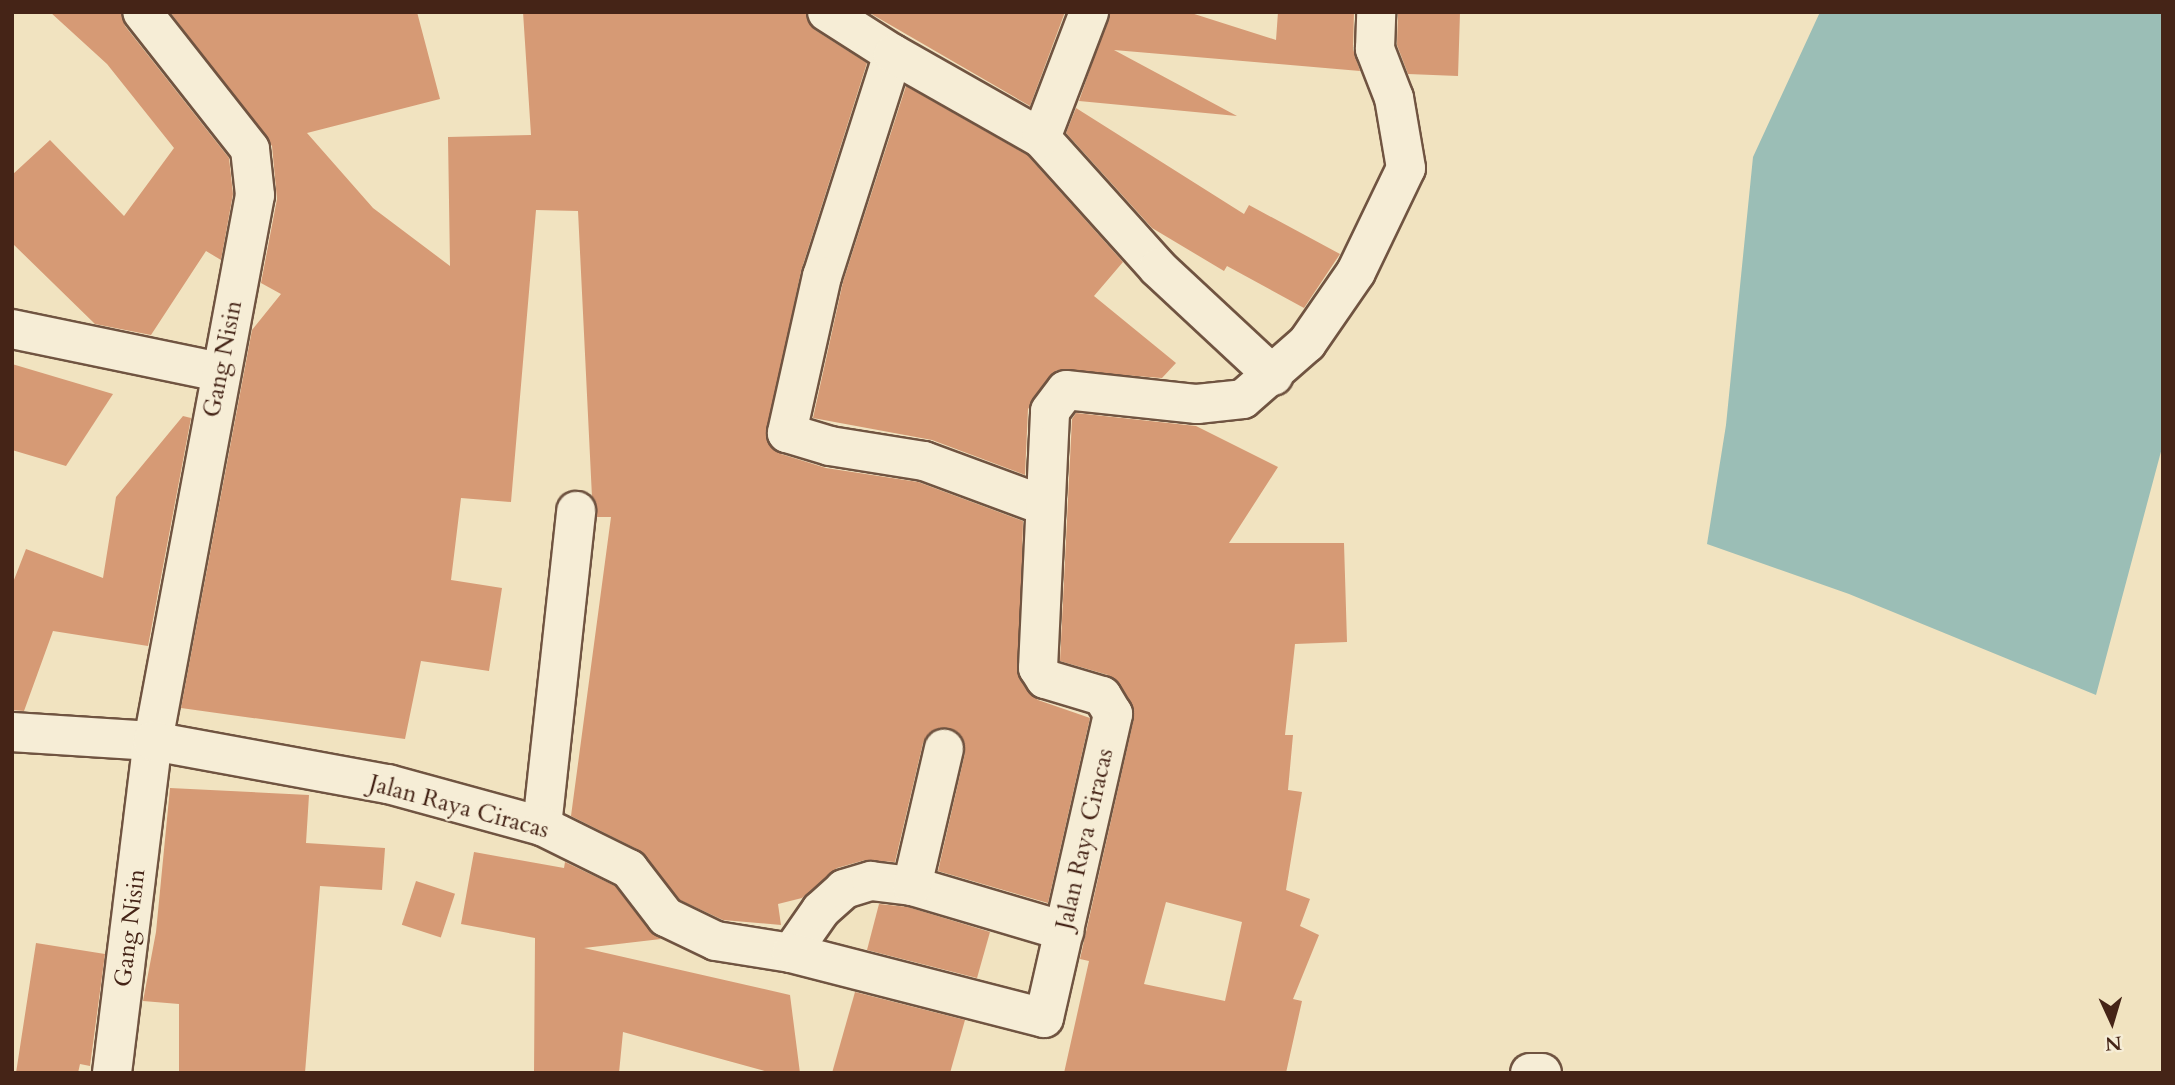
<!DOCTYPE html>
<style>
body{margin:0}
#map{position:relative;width:2175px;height:1085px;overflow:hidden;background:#f1e3c0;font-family:Cardo,serif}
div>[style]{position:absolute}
.water>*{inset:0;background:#9bbeb6}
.building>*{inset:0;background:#d69a75;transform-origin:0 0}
.roads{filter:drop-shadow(2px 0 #705441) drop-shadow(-2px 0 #705441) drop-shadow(0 2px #705441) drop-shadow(0 -2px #705441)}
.street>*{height:38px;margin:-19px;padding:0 19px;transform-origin:19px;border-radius:19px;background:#f6edd6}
span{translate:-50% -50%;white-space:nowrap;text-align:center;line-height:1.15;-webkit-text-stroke:5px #f6edd6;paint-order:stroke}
.street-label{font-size:24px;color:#452417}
.frame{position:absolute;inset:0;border:14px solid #452417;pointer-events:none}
.north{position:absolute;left:2077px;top:987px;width:70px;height:70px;-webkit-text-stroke:5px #f6edd6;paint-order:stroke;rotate:176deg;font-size:19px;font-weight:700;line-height:28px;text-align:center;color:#452417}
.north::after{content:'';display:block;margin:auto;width:24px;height:32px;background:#452417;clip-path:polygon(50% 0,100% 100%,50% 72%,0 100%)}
</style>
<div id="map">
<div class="water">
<div style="clip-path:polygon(1820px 12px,2163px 12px,2163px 444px,2096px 695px,1849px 594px,1707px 544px,1726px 425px,1753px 157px)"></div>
</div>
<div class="building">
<div style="clip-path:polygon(50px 12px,121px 12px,125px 26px,229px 158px,233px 194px,221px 260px,206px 251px,151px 335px,95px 324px,12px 243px,12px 175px,50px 140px,124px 216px,174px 148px,107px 64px)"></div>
<div style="clip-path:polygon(170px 12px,417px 12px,440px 99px,307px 133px,373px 208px,450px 266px,448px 137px,531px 135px,523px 12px,805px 12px,815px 30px,867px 63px,801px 271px,766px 438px,781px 454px,826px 468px,918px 482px,1023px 521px,1019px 679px,1038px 700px,1090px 718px,1048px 903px,938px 871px,965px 753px,959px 734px,948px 728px,929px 734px,923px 743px,895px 862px,865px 860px,837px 868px,802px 898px,778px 904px,781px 925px,723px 920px,680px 900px,639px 850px,571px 816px,611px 517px,597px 517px,592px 497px,578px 211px,536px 210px,511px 502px,461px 498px,451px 580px,502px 588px,489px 671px,421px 661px,405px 739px,181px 708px,252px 330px,281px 294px,261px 283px,277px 199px,272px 146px)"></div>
<div style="clip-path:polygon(868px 12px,1065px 12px,1030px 106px)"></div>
<div style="clip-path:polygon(1110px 12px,1188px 12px,1276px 40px,1278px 12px,1354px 12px,1353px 49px,1360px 71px,1114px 50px,1237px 116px,1079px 101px)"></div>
<div style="clip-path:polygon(1398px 12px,1460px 12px,1458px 76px,1408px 74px,1397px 45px)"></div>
<div style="clip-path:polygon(906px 86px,1027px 155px,1123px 262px,1094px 296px,1176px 363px,1162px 378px,1057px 370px,1028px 409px,1025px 475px,932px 440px,813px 418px,843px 282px)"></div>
<div style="clip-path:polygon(1076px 108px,1244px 214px,1249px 205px,1340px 254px,1304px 308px,1227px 266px,1224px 271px,1152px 228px,1066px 133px)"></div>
<div style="clip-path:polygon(12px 364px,113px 394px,66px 466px,12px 450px)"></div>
<div style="clip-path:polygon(evenodd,1076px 413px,1196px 426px,1278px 467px,1229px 543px,1344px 543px,1347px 642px,1295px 644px,1285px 735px,1293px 735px,1288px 790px,1302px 792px,1286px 890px,1310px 899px,1300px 926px,1319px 935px,1293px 999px,1302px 1001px,1286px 1073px,1064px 1073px,1089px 961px,1080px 959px,1134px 718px,1120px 684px,1108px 675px,1060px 661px,1072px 419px,1076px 413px,1166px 902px,1242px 922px,1225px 1001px,1144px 984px,1166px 902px)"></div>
<div style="clip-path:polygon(183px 416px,191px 418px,148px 646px,53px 631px,24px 711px,12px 710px,12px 585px,26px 549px,103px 578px,116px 497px)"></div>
<div style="clip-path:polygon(170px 788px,309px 795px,306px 843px,385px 848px,382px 890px,320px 886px,305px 1073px,179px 1073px,179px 1004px,143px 1001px,156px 932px)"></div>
<div style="clip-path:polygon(474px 852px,564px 868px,565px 862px,615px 886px,649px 930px,661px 939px,584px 948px,790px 995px,800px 1073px,772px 1073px,623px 1032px,619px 1073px,534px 1073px,535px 938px,461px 924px)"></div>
<div style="left:416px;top:881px;width:41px;height:46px;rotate:18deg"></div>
<div style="clip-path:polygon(879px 904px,908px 907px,990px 932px,977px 978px,867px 950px)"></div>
<div style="clip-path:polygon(36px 943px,105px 954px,90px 1066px,80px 1064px,78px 1073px,16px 1073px)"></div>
<div style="clip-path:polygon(855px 992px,965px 1020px,950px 1073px,832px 1073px)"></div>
</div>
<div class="roads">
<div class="street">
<div style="left:827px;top:12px;width:78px;rotate:32.5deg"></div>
<div style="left:893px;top:54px;width:233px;rotate:107.7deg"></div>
<div style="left:822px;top:276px;width:161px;rotate:102.6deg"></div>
<div style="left:787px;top:433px;width:45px;rotate:16.8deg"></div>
<div style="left:830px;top:446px;width:95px;rotate:9.1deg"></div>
<div style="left:924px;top:461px;width:127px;rotate:20.3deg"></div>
<div style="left:893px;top:54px;width:170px;rotate:29.6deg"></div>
<div style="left:1041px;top:138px;width:175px;rotate:48deg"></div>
<div style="left:1158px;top:268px;width:158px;rotate:43deg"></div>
<div style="left:1041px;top:138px;width:135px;rotate:-69.1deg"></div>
<div style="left:12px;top:329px;width:212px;rotate:11.7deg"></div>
<div style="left:12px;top:732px;width:141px;rotate:3.7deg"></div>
<div style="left:153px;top:741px;width:555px;rotate:-79.42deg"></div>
<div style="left:255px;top:195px;width:46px;rotate:-96.2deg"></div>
<div style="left:250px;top:149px;width:174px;rotate:-128.2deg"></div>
<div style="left:542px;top:826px;width:317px;rotate:-83.8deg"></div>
<div style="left:912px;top:886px;width:159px;rotate:16.5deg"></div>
<div style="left:791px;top:953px;width:52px;rotate:-55.1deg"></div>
<div style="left:821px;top:910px;width:31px;rotate:-42deg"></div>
<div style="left:844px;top:889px;width:28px;rotate:-17deg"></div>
<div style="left:871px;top:881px;width:41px;rotate:7deg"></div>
<div style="left:912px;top:886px;width:141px;rotate:-76.9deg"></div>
<div style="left:112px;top:1073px;width:335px;rotate:-83deg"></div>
<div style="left:153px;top:741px;width:239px;rotate:10.4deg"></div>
<div style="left:388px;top:784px;width:160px;rotate:15.3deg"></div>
<div style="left:542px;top:826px;width:97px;rotate:26.3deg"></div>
<div style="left:629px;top:869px;width:61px;rotate:52.4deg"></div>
<div style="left:666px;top:917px;width:55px;rotate:25.6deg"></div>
<div style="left:716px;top:941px;width:76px;rotate:9.1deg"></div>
<div style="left:791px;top:953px;width:261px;rotate:14.4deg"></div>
<div style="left:1044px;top:1018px;width:312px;rotate:-77.2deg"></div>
<div style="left:1113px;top:714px;width:21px;rotate:-121deg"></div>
<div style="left:1102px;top:696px;width:59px;rotate:-163.4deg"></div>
<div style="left:1045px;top:679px;width:13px;rotate:-122deg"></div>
<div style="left:1038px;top:668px;width:257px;rotate:-87.3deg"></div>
<div style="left:1050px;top:411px;width:26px;rotate:-53deg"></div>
<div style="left:1066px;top:390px;width:132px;rotate:6.1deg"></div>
<div style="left:1197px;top:404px;width:46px;rotate:-6.2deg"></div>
<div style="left:1243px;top:399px;width:85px;rotate:-41.2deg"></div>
<div style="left:1307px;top:343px;width:86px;rotate:-55.4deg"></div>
<div style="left:1356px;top:272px;width:115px;rotate:-64.3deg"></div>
<div style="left:1406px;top:168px;width:71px;rotate:-99.7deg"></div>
<div style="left:1394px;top:98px;width:53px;rotate:-111.2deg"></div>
<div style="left:1375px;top:49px;width:37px;rotate:-88deg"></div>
<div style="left:1530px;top:1073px;width:12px"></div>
</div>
</div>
<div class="street-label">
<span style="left:223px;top:359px;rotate:-79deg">Gang Nisin</span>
<span style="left:459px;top:807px;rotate:15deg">Jalan Raya Ciracas</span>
<span style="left:1085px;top:839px;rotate:-77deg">Jalan Raya Ciracas</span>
<span style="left:130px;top:928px;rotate:-83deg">Gang Nisin</span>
</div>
<div class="frame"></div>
<div class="north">N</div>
</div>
